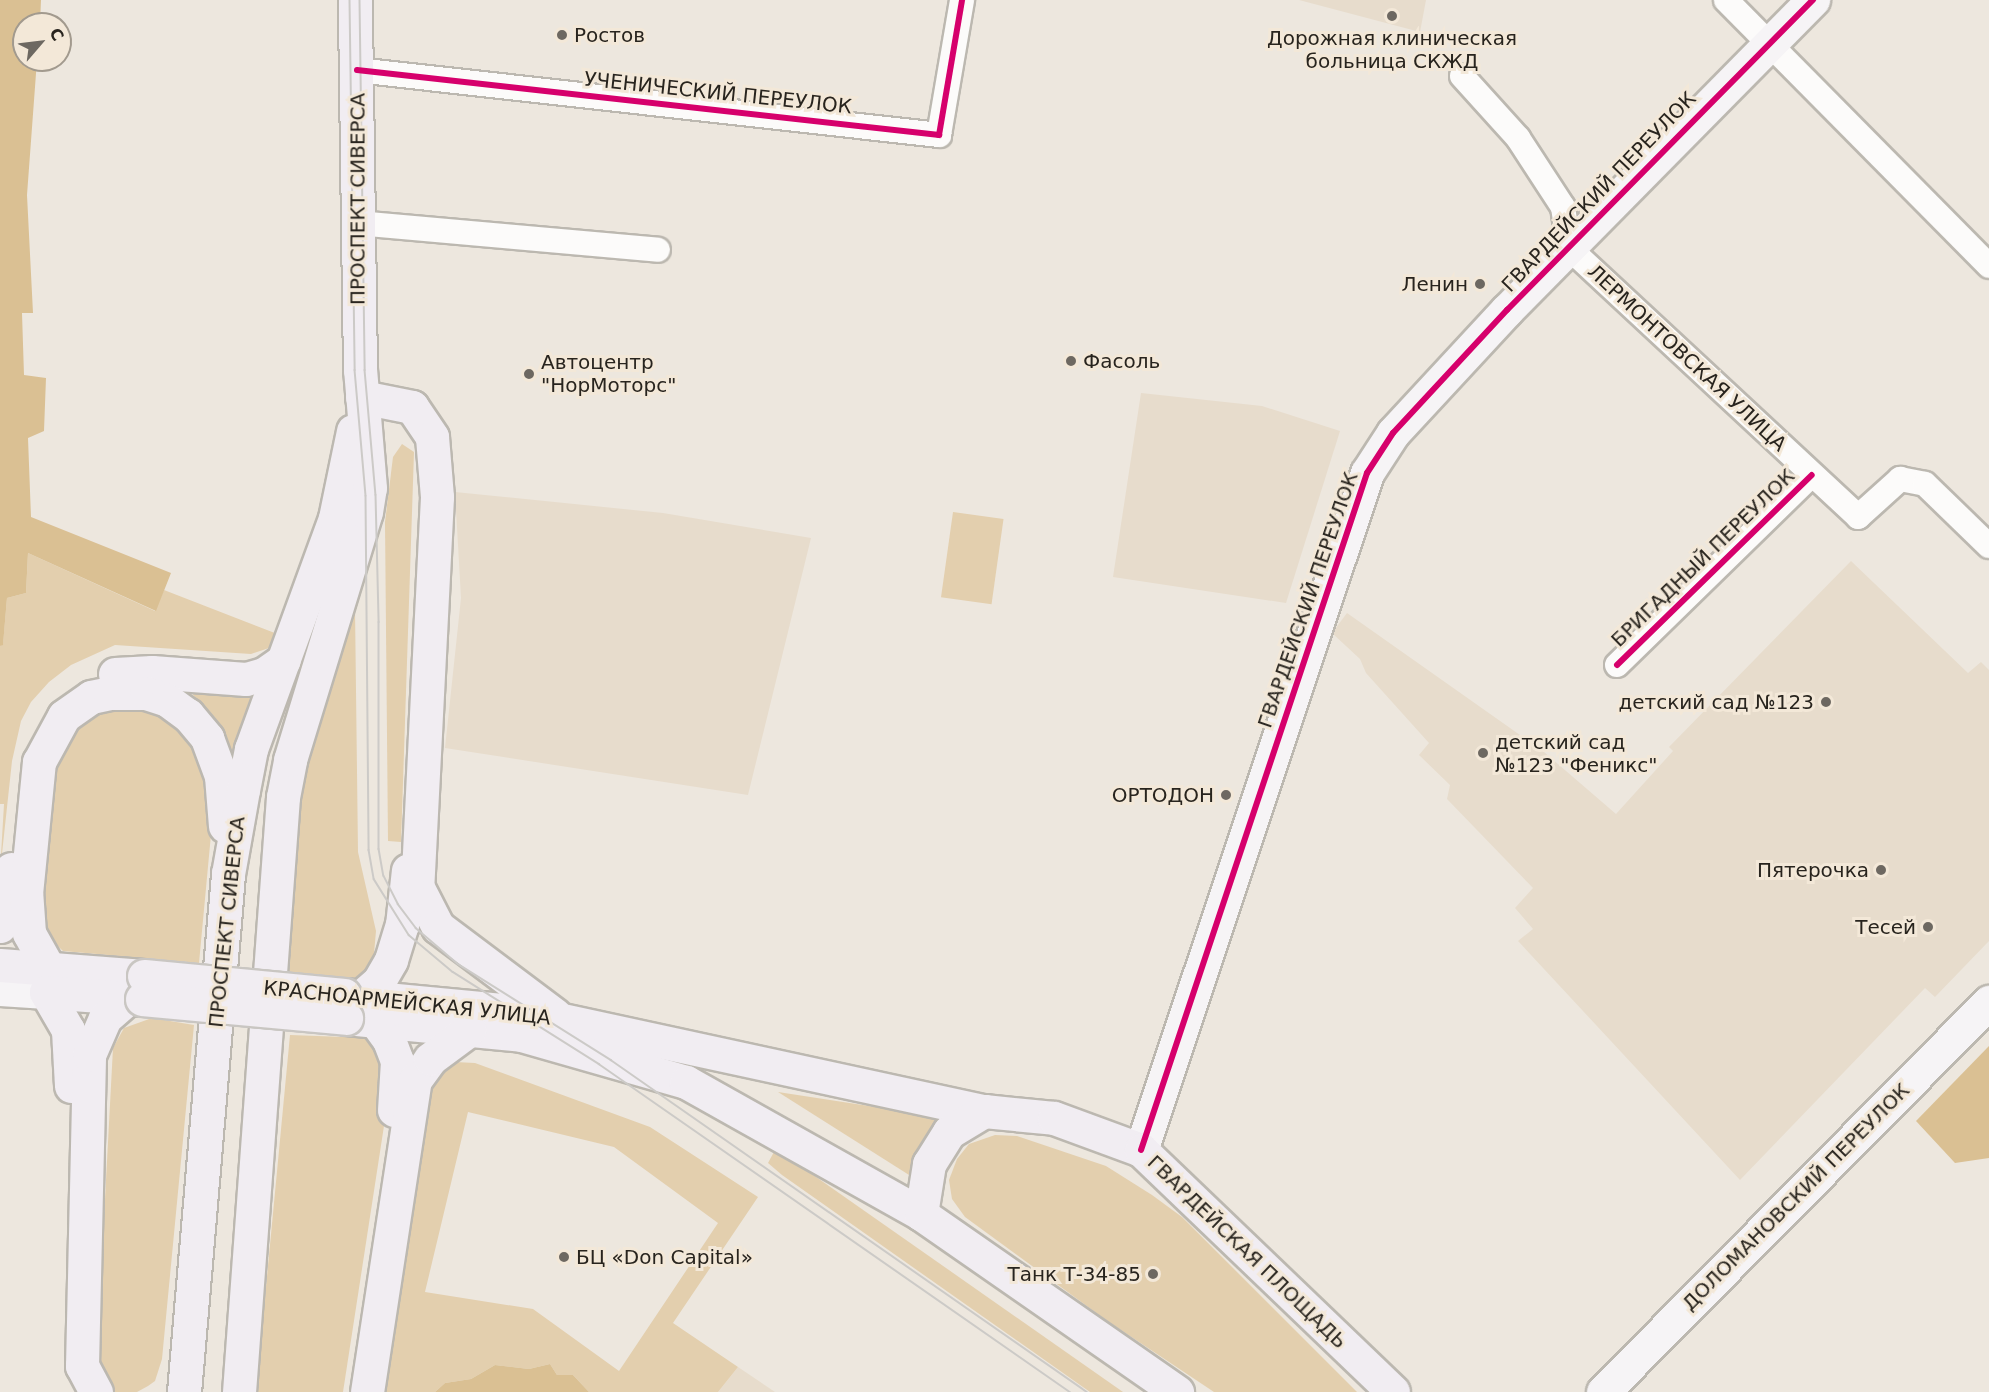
<!DOCTYPE html>
<meta charset="utf-8">
<style>
body{margin:0}
#map{position:relative;width:1989px;height:1392px;overflow:hidden;background:#ede7de;font-family:"DejaVu Sans",sans-serif}
div>[style]{position:absolute}
.built>*{inset:0;background:#e7dccc}
.green>*{inset:0;background:#e3cfae;transform-origin:0 0}
.forest>*{inset:0;background:#dac093}
.roads{filter:drop-shadow(2px 0 #bcb8b0) drop-shadow(-2px 0 #bcb8b0) drop-shadow(0 2px #bcb8b0) drop-shadow(0 -2px #bcb8b0)}
.street>*{height:24px;margin:-12px;padding:0 12px;transform-origin:12px;border-radius:12px;background:#fcfbfa}
.secondary>*{height:33px;margin:-16.5px;padding:0 16.5px;transform-origin:16.5px;border-radius:16.5px;background:#f6f4f6}
.primary>*{height:33px;margin:-16.5px;padding:0 16.5px;transform-origin:16.5px;border-radius:16.5px;background:#f1edf2}
.tram>*{height:1.5px;margin:-0.75px;padding:0 0.75px;transform-origin:0.75px;border-radius:0.75px;background:#cccac7}
.bridges{filter:drop-shadow(2px 0 #c9c6c2) drop-shadow(-2px 0 #c9c6c2) drop-shadow(0 2px #c9c6c2) drop-shadow(0 -2px #c9c6c2)}
.primary-bridge>*{height:33px;margin:-16.5px;padding:0 16.5px;transform-origin:16.5px;border-radius:16.5px;background:#f1edf2}
.cycleway>*{height:6px;margin:-3px;padding:0 3px;transform-origin:3px;border-radius:3px;background:#d6006c}
.dots>*{width:16px;height:16px;translate:-50% -50%;box-sizing:border-box;border:3px solid #f3e8d8;border-radius:50%}
span{translate:-50% -50%;white-space:nowrap;text-align:center;line-height:1.15;-webkit-text-stroke:6px #f3e8d8;paint-order:stroke}
.poi-label{font-size:20px;color:#28241e}
.left{translate:0 -50%;text-align:left}
.right{translate:-100% -50%;text-align:right}
.street-label{font-size:20px;color:#28241e}
.north{position:absolute;left:12px;top:12px;width:60px;height:60px;box-sizing:border-box;background:#f3e8d8;border:2px solid #a29a8e;border-radius:50%;rotate:62deg;font-size:16px;font-weight:700;line-height:24px;text-align:center;color:#28241e}
.north::after{content:'';display:block;margin:auto;width:21px;height:27px;background:#6d6861;clip-path:polygon(50% 0,100% 100%,50% 72%,0 100%)}
</style>
<div id="map">
<div class="built">
<div style="clip-path:polygon(1299px 0,1426px 0,1420px 32px)"></div>
<div style="clip-path:polygon(1141px 393px,1262px 406px,1340px 431px,1286px 603px,1113px 577px)"></div>
<div style="clip-path:polygon(455px 492px,663px 513px,811px 538px,748px 795px,445px 748px,461px 598px)"></div>
<div style="clip-path:polygon(1851px 561px,1968px 673px,1981px 662px,1989px 670px,1989px 941px,1935px 997px,1925px 988px,1740px 1180px,1518px 941px,1533px 929px,1515px 908px,1533px 888px,1447px 799px,1450px 785px,1419px 755px,1429px 743px,1366px 673px,1360px 659px,1332px 633px,1347px 613px,1544px 752px,1616px 814px,1673px 751px,1669px 747px)"></div>
<div style="clip-path:polygon(738px 1367px,775px 1392px,718px 1392px)"></div>
</div>
<div class="green">
<div style="clip-path:polygon(402px 444px,414px 452px,401px 842px,388px 841px,385px 522px,393px 457px)"></div>
<div style="left:953px;top:512px;width:51px;height:86px;rotate:8deg"></div>
<div style="clip-path:polygon(28px 553px,155px 611px,164px 590px,280px 635px,275px 646px,251px 654px,115px 645px,71px 665px,49px 682px,31px 702px,21px 721px,12px 761px,0 872px,4px 804px,0 804px,0 646px,3px 644px,7px 598px,26px 593px)"></div>
<div style="clip-path:polygon(355px 608px,358px 852px,376px 931px,373px 965px,359px 983px,289px 975px,295px 793px)"></div>
<div style="clip-path:polygon(193px 688px,256px 694px,230px 764px,223px 735px,191px 692px)"></div>
<div style="clip-path:polygon(148px 704px,196px 742px,213px 813px,199px 963px,63px 951px,49px 938px,40px 920px,49px 765px,86px 713px)"></div>
<div style="clip-path:polygon(152px 1018px,194px 1025px,162px 1359px,155px 1381px,148px 1386px,137px 1392px,115px 1392px,96px 1369px,113px 1048px,124px 1028px)"></div>
<div style="clip-path:polygon(290px 1035px,372px 1038px,392px 1074px,343px 1392px,256px 1392px)"></div>
<div style="clip-path:polygon(evenodd,455px 1062px,475px 1063px,650px 1127px,758px 1197px,673px 1323px,738px 1367px,718px 1392px,589px 1392px,573px 1375px,557px 1375px,550px 1364px,529px 1369px,495px 1365px,471px 1379px,445px 1383px,435px 1392px,380px 1392px,428px 1086px,448px 1064px,455px 1062px,468px 1112px,614px 1147px,718px 1223px,619px 1371px,533px 1309px,425px 1292px,468px 1112px)"></div>
<div style="clip-path:polygon(778px 1092px,947px 1118px,917px 1180px)"></div>
<div style="clip-path:polygon(995px 1135px,1017px 1136px,1106px 1166px,1152px 1195px,1182px 1217px,1357px 1392px,1214px 1392px,1106px 1320px,965px 1217px,952px 1199px,949px 1180px,957px 1159px,969px 1144px)"></div>
<div style="clip-path:polygon(775px 1150px,789px 1158px,1123px 1392px,1090px 1392px,782px 1175px,768px 1163px)"></div>
</div>
<div class="forest">
<div style="clip-path:polygon(0 0,41px 0,40px 24px,24px 24px,24px 60px,37px 60px,27px 195px,33px 313px,22px 313px,24px 375px,46px 378px,44px 431px,28px 438px,31px 517px,171px 573px,156px 611px,28px 553px,26px 593px,7px 598px,3px 645px,0 646px)"></div>
<div style="clip-path:polygon(1989px 1046px,1989px 1158px,1955px 1163px,1916px 1121px)"></div>
<div style="clip-path:polygon(550px 1364px,557px 1375px,573px 1375px,589px 1392px,435px 1392px,445px 1383px,471px 1379px,495px 1365px,529px 1369px)"></div>
</div>
<div class="roads">
<div class="street">
<div style="left:1726px;top:0;width:374px;rotate:45.3deg"></div>
<div style="left:357px;top:70px;width:586px;rotate:6.37deg"></div>
<div style="left:939px;top:135px;width:137px;rotate:-80.3deg"></div>
<div style="left:1462px;top:76px;width:84px;rotate:47.9deg"></div>
<div style="left:1518px;top:138px;width:82px;rotate:56.9deg"></div>
<div style="left:1563px;top:207px;width:41px;rotate:81.7deg"></div>
<div style="left:1569px;top:248px;width:395px;rotate:42.9deg"></div>
<div style="left:1858px;top:517px;width:57px;rotate:-42.1deg"></div>
<div style="left:1900px;top:479px;width:25px;rotate:11deg"></div>
<div style="left:1925px;top:484px;width:89px;rotate:44.1deg"></div>
<div style="left:358px;top:223px;width:301px;rotate:5.1deg"></div>
<div style="left:1617px;top:665px;width:272px;rotate:-44.3deg"></div>
</div>
<div class="secondary">
<div style="left:0;top:989px;width:46px;rotate:3.7deg"></div>
<div style="left:1141px;top:1150px;width:714px;rotate:-71.54deg"></div>
<div style="left:1367px;top:473px;width:48px;rotate:-57deg"></div>
<div style="left:1393px;top:433px;width:168px;rotate:-47.2deg"></div>
<div style="left:1507px;top:310px;width:436px;rotate:-45.4deg"></div>
<div style="left:1603px;top:1392px;width:549px;rotate:-45.3deg"></div>
</div>
<div class="primary">
<div style="left:362px;top:397px;width:51px;rotate:11.3deg"></div>
<div style="left:412px;top:407px;width:36px;rotate:56deg"></div>
<div style="left:432px;top:437px;width:60px;rotate:85.2deg"></div>
<div style="left:437px;top:497px;width:390px;rotate:92.9deg"></div>
<div style="left:417px;top:886px;width:46px;rotate:62.9deg"></div>
<div style="left:438px;top:927px;width:146px;rotate:36.9deg"></div>
<div style="left:115px;top:674px;width:37px;rotate:-3deg"></div>
<div style="left:152px;top:672px;width:94px;rotate:4.3deg"></div>
<div style="left:246px;top:679px;width:19px;rotate:-16deg"></div>
<div style="left:264px;top:674px;width:24px;rotate:-35deg"></div>
<div style="left:0;top:926px;width:58px;rotate:-79.1deg"></div>
<div style="left:0;top:965px;width:144px;rotate:4.4deg"></div>
<div style="left:49px;top:969px;width:41px;rotate:-119.1deg"></div>
<div style="left:29px;top:933px;width:39px;rotate:-94deg"></div>
<div style="left:26px;top:894px;width:133px;rotate:-84.4deg"></div>
<div style="left:39px;top:762px;width:52px;rotate:-61.5deg"></div>
<div style="left:64px;top:716px;width:33px;rotate:-35deg"></div>
<div style="left:91px;top:697px;width:19px;rotate:-12deg"></div>
<div style="left:110px;top:693px;width:36px"></div>
<div style="left:146px;top:693px;width:22px;rotate:18deg"></div>
<div style="left:167px;top:700px;width:26px;rotate:36deg"></div>
<div style="left:188px;top:715px;width:30px;rotate:50deg"></div>
<div style="left:207px;top:738px;width:40px;rotate:69.8deg"></div>
<div style="left:221px;top:776px;width:50px;rotate:85.4deg"></div>
<div style="left:46px;top:992px;width:44px;rotate:59.9deg"></div>
<div style="left:68px;top:1030px;width:56px;rotate:86.9deg"></div>
<div style="left:46px;top:992px;width:94px;rotate:4.3deg"></div>
<div style="left:344px;top:995px;width:182px;rotate:5.4deg"></div>
<div style="left:525px;top:1012px;width:470px;rotate:12.2deg"></div>
<div style="left:984px;top:1111px;width:70px;rotate:5.7deg"></div>
<div style="left:1054px;top:1118px;width:93px;rotate:20.2deg"></div>
<div style="left:1141px;top:1150px;width:349px;rotate:43.8deg"></div>
<div style="left:362px;top:996px;width:23px;rotate:-41deg"></div>
<div style="left:379px;top:981px;width:24px;rotate:-60deg"></div>
<div style="left:391px;top:960px;width:37px;rotate:-73deg"></div>
<div style="left:402px;top:925px;width:55px;rotate:-83.8deg"></div>
<div style="left:346px;top:1018px;width:176px;rotate:5.5deg"></div>
<div style="left:521px;top:1035px;width:172px;rotate:15.9deg"></div>
<div style="left:686px;top:1082px;width:270px;rotate:29.3deg"></div>
<div style="left:921px;top:1214px;width:312px;rotate:34.8deg"></div>
<div style="left:376px;top:1022px;width:22px;rotate:54deg"></div>
<div style="left:389px;top:1040px;width:22px;rotate:69deg"></div>
<div style="left:397px;top:1061px;width:49px;rotate:93.5deg"></div>
<div style="left:921px;top:1214px;width:51px;rotate:-80.9deg"></div>
<div style="left:929px;top:1164px;width:38px;rotate:-58deg"></div>
<div style="left:949px;top:1132px;width:41px;rotate:-31deg"></div>
<div style="left:96px;top:1392px;width:30px;rotate:-118deg"></div>
<div style="left:82px;top:1366px;width:311px;rotate:-88.7deg"></div>
<div style="left:89px;top:1055px;width:40px;rotate:-66.6deg"></div>
<div style="left:105px;top:1018px;width:30px;rotate:-41deg"></div>
<div style="left:184px;top:1392px;width:520px;rotate:-85.14deg"></div>
<div style="left:228px;top:874px;width:85px;rotate:-79.9deg"></div>
<div style="left:243px;top:790px;width:42px;rotate:-79deg"></div>
<div style="left:251px;top:749px;width:246px;rotate:-70deg"></div>
<div style="left:335px;top:518px;width:89px;rotate:-78.3deg"></div>
<div style="left:239px;top:1392px;width:597px;rotate:-85.77deg"></div>
<div style="left:283px;top:797px;width:38px;rotate:-79deg"></div>
<div style="left:290px;top:760px;width:259px;rotate:-73deg"></div>
<div style="left:366px;top:512px;width:24px;rotate:-81deg"></div>
<div style="left:370px;top:488px;width:118px;rotate:-94.8deg"></div>
<div style="left:360px;top:370px;width:370px;rotate:-90.8deg"></div>
<div style="left:367px;top:1392px;width:316px;rotate:-81.3deg"></div>
<div style="left:415px;top:1080px;width:26px;rotate:-54deg"></div>
<div style="left:430px;top:1059px;width:49px;rotate:-36.6deg"></div>
</div>
</div>
<div class="tram">
<div style="left:350px;top:0;width:370px;rotate:89.2deg"></div>
<div style="left:355px;top:370px;width:126px;rotate:85deg"></div>
<div style="left:366px;top:496px;width:354px;rotate:89.5deg"></div>
<div style="left:369px;top:850px;width:29px;rotate:80deg"></div>
<div style="left:374px;top:879px;width:66px;rotate:58deg"></div>
<div style="left:409px;top:935px;width:57px;rotate:40.1deg"></div>
<div style="left:453px;top:972px;width:173px;rotate:32.2deg"></div>
<div style="left:599px;top:1064px;width:574px;rotate:34.85deg"></div>
<div style="left:360px;top:0;width:370px;rotate:89.2deg"></div>
<div style="left:365px;top:370px;width:125px;rotate:85deg"></div>
<div style="left:376px;top:495px;width:127px;rotate:88.6deg"></div>
<div style="left:379px;top:622px;width:227px;rotate:90deg"></div>
<div style="left:379px;top:849px;width:27px;rotate:80deg"></div>
<div style="left:384px;top:876px;width:31px;rotate:63deg"></div>
<div style="left:398px;top:904px;width:30px;rotate:53deg"></div>
<div style="left:416px;top:928px;width:55px;rotate:40.6deg"></div>
<div style="left:458px;top:964px;width:181px;rotate:32.1deg"></div>
<div style="left:611px;top:1060px;width:580px;rotate:34.89deg"></div>
</div>
<div class="bridges">
<div class="primary-bridge">
<div style="left:144px;top:976px;width:201px;rotate:5.4deg"></div>
<div style="left:142px;top:999px;width:205px;rotate:5.3deg"></div>
</div>
</div>
<div class="cycleway">
<div style="left:357px;top:70px;width:586px;rotate:6.37deg"></div>
<div style="left:939px;top:135px;width:137px;rotate:-80.3deg"></div>
<div style="left:1617px;top:665px;width:272px;rotate:-44.3deg"></div>
<div style="left:1141px;top:1150px;width:714px;rotate:-71.54deg"></div>
<div style="left:1367px;top:473px;width:48px;rotate:-57deg"></div>
<div style="left:1393px;top:433px;width:168px;rotate:-47.2deg"></div>
<div style="left:1507px;top:310px;width:436px;rotate:-45.4deg"></div>
</div>
<div class="dots">
<div style="left:1392px;top:16px;background:#6d6861"></div>
<div style="left:562px;top:35px;background:#6d6861"></div>
<div style="left:1480px;top:284px;background:#6d6861"></div>
<div style="left:1071px;top:361px;background:#6d6861"></div>
<div style="left:529px;top:374px;background:#6d6861"></div>
<div style="left:1826px;top:702px;background:#6d6861"></div>
<div style="left:1483px;top:753px;background:#6d6861"></div>
<div style="left:1226px;top:795px;background:#6d6861"></div>
<div style="left:1881px;top:870px;background:#6d6861"></div>
<div style="left:1928px;top:927px;background:#6d6861"></div>
<div style="left:564px;top:1257px;background:#6d6861"></div>
<div style="left:1153px;top:1274px;background:#6d6861"></div>
</div>
<div class="poi-label">
<span class="left" style="left:574px;top:35px">Ростов</span>
<span style="left:1392px;top:50px">Дорожная клиническая<br>больница СКЖД</span>
<span class="right" style="left:1468px;top:284px">Ленин</span>
<span class="left" style="left:1083px;top:361px">Фасоль</span>
<span class="left" style="left:541px;top:374px">Автоцентр<br>"НорМоторс"</span>
<span class="right" style="left:1814px;top:702px">детский сад №123</span>
<span class="left" style="left:1495px;top:754px">детский сад<br>№123 "Феникс"</span>
<span class="right" style="left:1214px;top:795px">ОРТОДОН</span>
<span class="right" style="left:1869px;top:870px">Пятерочка</span>
<span class="right" style="left:1916px;top:927px">Тесей</span>
<span class="left" style="left:576px;top:1257px">БЦ «Don Capital»</span>
<span class="right" style="left:1141px;top:1274px">Танк Т-34-85</span>
</div>
<div class="street-label">
<span style="left:718px;top:93px;rotate:6deg">УЧЕНИЧЕСКИЙ ПЕРЕУЛОК</span>
<span style="left:1599px;top:192px;rotate:-46deg">ГВАРДЕЙСКИЙ ПЕРЕУЛОК</span>
<span style="left:358px;top:199px;rotate:-90deg">ПРОСПЕКТ СИВЕРСА</span>
<span style="left:1687px;top:358px;rotate:43deg">ЛЕРМОНТОВСКАЯ УЛИЦА</span>
<span style="left:1703px;top:558px;rotate:-44deg">БРИГАДНЫЙ ПЕРЕУЛОК</span>
<span style="left:1308px;top:600px;rotate:-71deg">ГВАРДЕЙСКИЙ ПЕРЕУЛОК</span>
<span style="left:227px;top:922px;rotate:-84deg">ПРОСПЕКТ СИВЕРСА</span>
<span style="left:407px;top:1003px;rotate:6deg">КРАСНОАРМЕЙСКАЯ УЛИЦА</span>
<span style="left:1796px;top:1197px;rotate:-45deg">ДОЛОМАНОВСКИЙ ПЕРЕУЛОК</span>
<span style="left:1247px;top:1252px;rotate:44deg">ГВАРДЕЙСКАЯ ПЛОЩАДЬ</span>
</div>
<div class="north">С</div>
</div>
